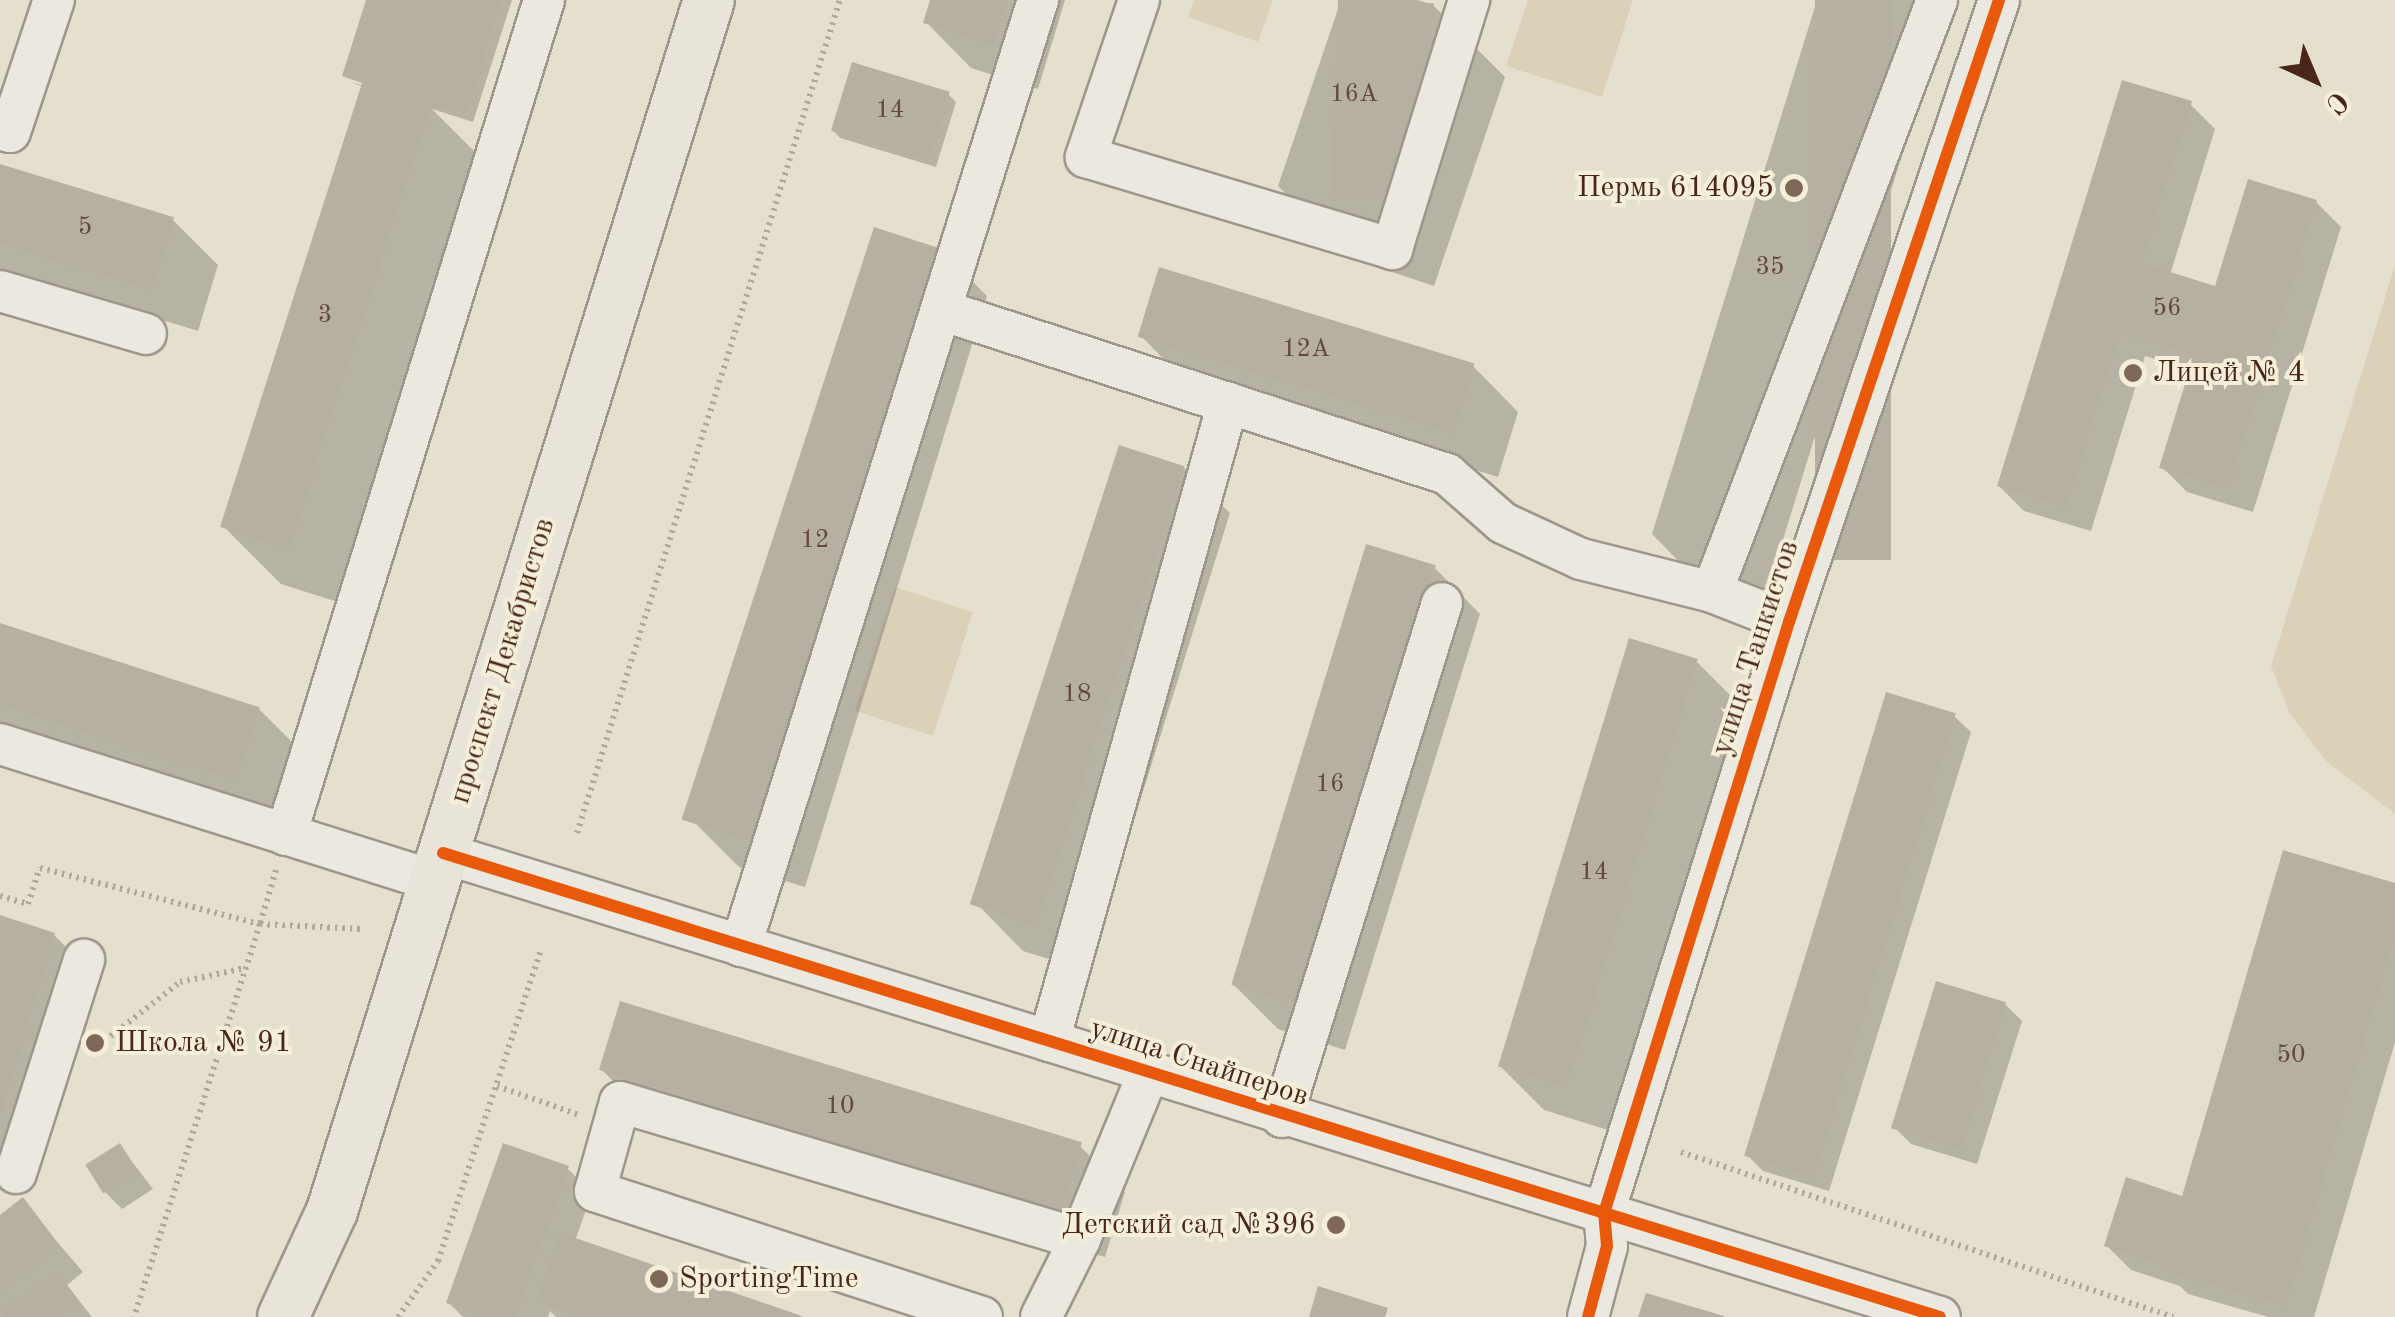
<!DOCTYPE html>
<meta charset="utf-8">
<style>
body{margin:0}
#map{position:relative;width:2395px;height:1317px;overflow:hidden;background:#e5e0ce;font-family:"Old Standard TT",serif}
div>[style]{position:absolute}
.green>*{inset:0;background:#dbd1b9;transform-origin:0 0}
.shadow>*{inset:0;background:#0003}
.building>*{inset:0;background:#b6b0a3;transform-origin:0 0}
.path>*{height:6px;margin-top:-3px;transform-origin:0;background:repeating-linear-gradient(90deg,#aea8a0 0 2.5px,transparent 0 7.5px)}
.roads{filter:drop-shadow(2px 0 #9e968a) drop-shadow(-2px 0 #9e968a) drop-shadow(0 2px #9e968a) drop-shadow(0 -2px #9e968a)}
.minor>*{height:40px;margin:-20px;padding:0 20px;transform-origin:20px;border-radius:20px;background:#ebe8df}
.major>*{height:50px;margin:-25px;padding:0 25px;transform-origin:25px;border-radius:25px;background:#e8e4da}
.cycleway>*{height:12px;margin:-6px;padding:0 6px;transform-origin:6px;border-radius:6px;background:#e8590c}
.dots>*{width:28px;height:28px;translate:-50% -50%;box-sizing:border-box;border:5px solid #f5eed9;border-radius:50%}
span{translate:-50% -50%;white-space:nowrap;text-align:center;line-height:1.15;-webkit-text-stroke:8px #f5eed9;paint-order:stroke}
.number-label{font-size:25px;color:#64493b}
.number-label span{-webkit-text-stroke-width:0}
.poi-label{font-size:30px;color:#492718}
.right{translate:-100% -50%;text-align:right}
.left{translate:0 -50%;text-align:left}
.street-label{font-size:30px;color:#492718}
.north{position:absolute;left:2265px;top:30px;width:100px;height:100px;-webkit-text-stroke:8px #f5eed9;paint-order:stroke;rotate:136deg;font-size:28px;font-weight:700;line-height:40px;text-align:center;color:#492718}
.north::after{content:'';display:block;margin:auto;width:35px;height:45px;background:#492718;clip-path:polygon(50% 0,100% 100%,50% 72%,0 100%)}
</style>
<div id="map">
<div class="green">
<div style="clip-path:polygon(1194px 0,1273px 0,1258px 42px,1188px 17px)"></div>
<div style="clip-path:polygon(1528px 0,1633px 0,1602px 97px,1506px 66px)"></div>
<div style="clip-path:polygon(2395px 265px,2395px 814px,2326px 761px,2290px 714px,2271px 666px)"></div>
<div style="left:895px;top:587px;width:82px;height:130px;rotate:18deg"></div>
</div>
<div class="shadow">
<div style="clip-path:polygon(369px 0,512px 0,473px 122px,432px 109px,488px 165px,347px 605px,281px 584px,223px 526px,364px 87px,351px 82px,365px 86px)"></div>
<div style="clip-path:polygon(933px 0,1065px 0,1038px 89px,971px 68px,926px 22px)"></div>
<div style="clip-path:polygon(1341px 0,1418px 0,1433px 5px,1505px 77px,1434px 286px,1350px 258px,1278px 186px)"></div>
<div style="clip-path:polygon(1817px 0,1929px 0,1945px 16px,1764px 601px,1697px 580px,1652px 534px)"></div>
<div style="clip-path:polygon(948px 94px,956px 102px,936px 167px,840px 138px,833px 130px)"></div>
<div style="clip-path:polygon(2190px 104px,2215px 129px,2170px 275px,2217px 289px,2316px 202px,2341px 227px,2253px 512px,2187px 492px,2162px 467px,2192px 370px,2145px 356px,2091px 531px,2024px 511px,1999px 486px)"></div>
<div style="clip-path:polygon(0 166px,173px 220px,218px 265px,198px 331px,0 269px)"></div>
<div style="clip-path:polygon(942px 251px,987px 296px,805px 887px,739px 867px,693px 821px)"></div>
<div style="clip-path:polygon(1141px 336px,1473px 366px,1518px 412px,1498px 477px,1186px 382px)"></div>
<div style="clip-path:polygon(1184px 468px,1230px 513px,1087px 971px,1023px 951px,978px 905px)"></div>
<div style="clip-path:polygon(1435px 568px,1480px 614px,1345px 1050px,1278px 1029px,1233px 984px)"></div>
<div style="clip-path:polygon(0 626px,258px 708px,317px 767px,296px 832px,0 738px)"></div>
<div style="clip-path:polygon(1697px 662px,1742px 707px,1611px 1131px,1544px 1110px,1499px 1065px)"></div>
<div style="clip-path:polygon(1954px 716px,1971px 732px,1829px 1191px,1763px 1171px,1746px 1154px)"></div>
<div style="clip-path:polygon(2395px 885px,2395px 1042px,2314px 1317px,2268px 1317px,2188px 1294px,2180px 1286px,2131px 1270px,2106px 1245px,2183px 1199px)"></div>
<div style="clip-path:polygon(0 918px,54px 935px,79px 960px,0 1180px)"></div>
<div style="clip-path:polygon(2005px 1004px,2022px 1021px,1977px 1164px,1911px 1144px,1894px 1127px)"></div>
<div style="clip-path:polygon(601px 1069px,1080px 1146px,1125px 1192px,1105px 1257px,646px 1114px)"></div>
<div style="clip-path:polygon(120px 1146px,153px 1189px,122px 1209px,105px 1192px)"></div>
<div style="clip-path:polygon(567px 1168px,592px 1193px,575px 1241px,796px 1317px,556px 1317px,550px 1311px,548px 1317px,463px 1317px,449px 1303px)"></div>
<div style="clip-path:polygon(22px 1201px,83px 1272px,67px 1285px,92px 1317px,0 1317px,0 1218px)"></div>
</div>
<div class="building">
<div style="clip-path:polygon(366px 0,502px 0,465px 116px,431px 105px,289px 548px,220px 527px,362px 83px,342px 76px)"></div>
<div style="clip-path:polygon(930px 0,1007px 0,993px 45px,923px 23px)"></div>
<div style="left:1338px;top:0;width:96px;height:197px;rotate:2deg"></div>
<div style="left:1815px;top:0;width:76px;height:560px"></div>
<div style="left:852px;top:62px;width:102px;height:72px;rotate:17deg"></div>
<div style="clip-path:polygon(2122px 80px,2192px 101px,2141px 263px,2215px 286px,2248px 179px,2317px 200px,2228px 489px,2159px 468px,2194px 355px,2120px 333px,2066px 507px,1997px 486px)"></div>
<div style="left:0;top:164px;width:182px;height:76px;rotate:17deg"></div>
<div style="left:874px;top:227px;width:72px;height:623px;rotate:18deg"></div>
<div style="left:1159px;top:267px;width:330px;height:73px;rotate:17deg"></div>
<div style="left:1119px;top:445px;width:69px;height:483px;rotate:18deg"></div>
<div style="left:1366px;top:544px;width:73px;height:461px;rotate:17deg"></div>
<div style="left:0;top:623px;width:273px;height:77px;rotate:18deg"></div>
<div style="left:1629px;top:638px;width:72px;height:448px;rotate:17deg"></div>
<div style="left:1886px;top:692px;width:73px;height:485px;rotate:17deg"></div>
<div style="clip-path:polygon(2283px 850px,2395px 883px,2395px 934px,2286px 1306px,2160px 1270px,2162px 1265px,2104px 1246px,2126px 1177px,2182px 1196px)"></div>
<div style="clip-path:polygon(0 915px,55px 933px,1px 1114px,0 1114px)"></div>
<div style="left:1936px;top:981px;width:73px;height:154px;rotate:17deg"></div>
<div style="left:620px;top:1001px;width:483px;height:72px;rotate:17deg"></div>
<div style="left:120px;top:1143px;width:34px;height:41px;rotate:58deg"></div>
<div style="clip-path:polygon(503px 1143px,569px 1166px,515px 1317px,484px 1317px,446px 1303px)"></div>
<div style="clip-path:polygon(23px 1197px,60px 1246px,0 1292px,0 1215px)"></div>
<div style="clip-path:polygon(561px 1233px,802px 1316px,802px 1317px,581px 1317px,537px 1302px)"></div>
<div style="clip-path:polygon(57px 1272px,80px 1302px,60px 1317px,4px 1317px,1px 1313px)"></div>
<div style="clip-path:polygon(1318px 1286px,1388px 1308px,1385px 1317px,1309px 1317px)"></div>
<div style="clip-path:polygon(1646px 1293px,1724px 1316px,1724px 1317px,1638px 1317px)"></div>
</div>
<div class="path">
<div style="left:577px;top:833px;width:874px;rotate:-72.48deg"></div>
<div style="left:276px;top:870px;width:56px;rotate:106.5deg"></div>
<div style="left:260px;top:924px;width:102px;rotate:2.8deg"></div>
<div style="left:0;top:896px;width:29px;rotate:16deg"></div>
<div style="left:28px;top:904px;width:38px;rotate:-72deg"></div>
<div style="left:40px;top:868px;width:227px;rotate:14.3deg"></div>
<div style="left:260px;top:924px;width:413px;rotate:107.8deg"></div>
<div style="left:93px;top:1050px;width:110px;rotate:-38deg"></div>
<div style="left:180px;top:982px;width:66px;rotate:-12.2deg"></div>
<div style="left:497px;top:1086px;width:87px;rotate:19.5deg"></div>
<div style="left:1681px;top:1152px;width:519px;rotate:18.54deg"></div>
<div style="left:398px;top:1317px;width:69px;rotate:-54.5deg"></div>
<div style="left:438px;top:1261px;width:329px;rotate:-71.7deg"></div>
</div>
<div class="roads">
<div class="minor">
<div style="left:1139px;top:0;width:166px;rotate:108.7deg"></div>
<div style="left:1086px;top:157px;width:320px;rotate:16.7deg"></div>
<div style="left:1392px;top:249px;width:261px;rotate:-72.8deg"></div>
<div style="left:0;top:129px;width:10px;rotate:17deg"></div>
<div style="left:10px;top:132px;width:139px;rotate:-71.6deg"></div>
<div style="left:0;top:291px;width:152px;rotate:16.4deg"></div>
<div style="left:941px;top:310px;width:532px;rotate:17.96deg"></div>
<div style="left:1447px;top:474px;width:74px;rotate:41.2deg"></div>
<div style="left:1503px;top:523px;width:86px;rotate:24.8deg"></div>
<div style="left:1581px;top:559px;width:135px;rotate:14.1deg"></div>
<div style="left:1789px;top:622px;width:83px;rotate:-158.7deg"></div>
<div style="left:1712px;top:592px;width:633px;rotate:-69.19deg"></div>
<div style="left:0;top:744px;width:456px;rotate:17.5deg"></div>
<div style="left:286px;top:835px;width:874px;rotate:-72.83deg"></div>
<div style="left:443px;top:853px;width:1567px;rotate:17.22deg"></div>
<div style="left:741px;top:946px;width:992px;rotate:-72.57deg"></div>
<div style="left:1049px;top:1041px;width:663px;rotate:-74.33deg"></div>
<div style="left:1282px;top:1117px;width:538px;rotate:-72.71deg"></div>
<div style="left:16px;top:1173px;width:224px;rotate:-72.3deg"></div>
<div style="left:982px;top:1317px;width:407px;rotate:-162deg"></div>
<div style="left:595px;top:1191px;width:92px;rotate:-74.3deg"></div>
<div style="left:620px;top:1102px;width:480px;rotate:16.6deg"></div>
<div style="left:1041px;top:1317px;width:87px;rotate:-63.4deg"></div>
<div style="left:1080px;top:1239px;width:178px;rotate:-67.6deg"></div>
<div style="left:1588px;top:1317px;width:73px;rotate:-75deg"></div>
<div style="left:1607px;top:1246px;width:33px;rotate:-95deg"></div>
<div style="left:1604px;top:1213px;width:619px;rotate:-72.62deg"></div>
<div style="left:1789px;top:622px;width:656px;rotate:-71.34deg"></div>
</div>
<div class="major">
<div style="left:283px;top:1317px;width:117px;rotate:-65.2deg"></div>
<div style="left:332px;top:1211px;width:1268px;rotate:-72.71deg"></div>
</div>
</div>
<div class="cycleway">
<div style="left:443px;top:853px;width:1567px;rotate:17.22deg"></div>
<div style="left:1588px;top:1317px;width:73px;rotate:-75deg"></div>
<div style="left:1607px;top:1246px;width:33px;rotate:-95deg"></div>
<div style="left:1604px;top:1213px;width:619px;rotate:-72.62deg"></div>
<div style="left:1789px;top:622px;width:656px;rotate:-71.34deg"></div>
</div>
<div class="dots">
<div style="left:1794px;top:188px;background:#806858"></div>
<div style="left:2133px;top:373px;background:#806858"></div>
<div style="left:95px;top:1043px;background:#806858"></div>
<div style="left:1336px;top:1225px;background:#806858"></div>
<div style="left:659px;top:1279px;background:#806858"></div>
</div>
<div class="number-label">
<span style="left:1354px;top:95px">16А</span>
<span style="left:890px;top:111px">14</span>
<span style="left:85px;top:228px">5</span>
<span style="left:1770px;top:268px">35</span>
<span style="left:2167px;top:309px">56</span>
<span style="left:325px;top:316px">3</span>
<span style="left:1306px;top:350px">12А</span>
<span style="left:815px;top:541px">12</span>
<span style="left:1077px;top:695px">18</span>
<span style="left:1330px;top:785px">16</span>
<span style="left:1594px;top:873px">14</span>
<span style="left:2291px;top:1056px">50</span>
<span style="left:840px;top:1107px">10</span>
</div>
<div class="poi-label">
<span class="right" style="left:1774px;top:188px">Пермь 614095</span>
<span class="left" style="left:2153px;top:373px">Лицей № 4</span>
<span class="left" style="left:115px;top:1043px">Школа № 91</span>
<span class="right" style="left:1316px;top:1225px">Детский сад №396</span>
<span class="left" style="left:679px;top:1279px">SportingTime</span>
</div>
<div class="street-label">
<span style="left:1756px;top:648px;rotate:-72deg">улица Танкистов</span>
<span style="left:503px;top:661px;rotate:-73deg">проспект Декабристов</span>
<span style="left:1199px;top:1063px;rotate:18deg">улица Снайперов</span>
</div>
<div class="north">С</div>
</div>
